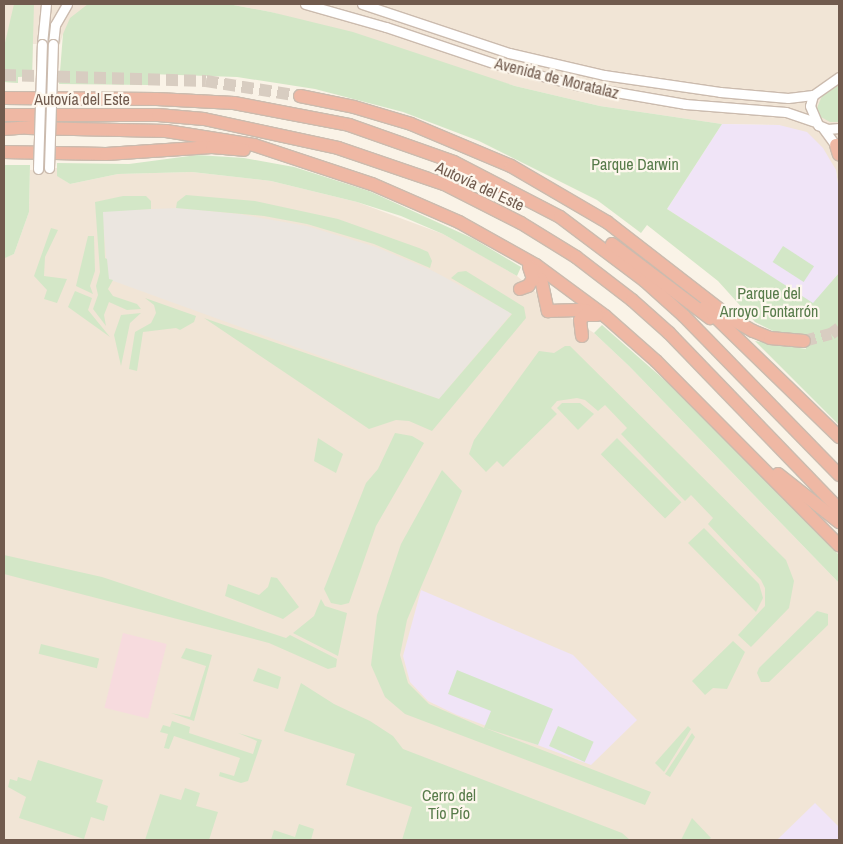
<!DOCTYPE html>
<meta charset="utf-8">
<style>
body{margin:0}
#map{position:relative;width:843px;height:844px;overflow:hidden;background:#faf3e7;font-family:"Archivo Narrow",sans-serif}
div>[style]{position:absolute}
.residential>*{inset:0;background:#f1e5d6}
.industrial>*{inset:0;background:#ebe6e0}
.education>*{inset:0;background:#f0e4f7}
.medical>*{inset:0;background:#f7dbde;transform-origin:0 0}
.green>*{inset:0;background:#d3e7c7;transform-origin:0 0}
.highway-tunnel>*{height:12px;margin-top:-6px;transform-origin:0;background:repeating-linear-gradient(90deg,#d8cdc1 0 12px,transparent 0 18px)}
.roads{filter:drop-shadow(1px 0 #cbbbae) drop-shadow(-1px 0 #cbbbae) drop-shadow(0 1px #cbbbae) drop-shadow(0 -1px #cbbbae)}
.minor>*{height:9px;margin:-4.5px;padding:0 4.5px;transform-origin:4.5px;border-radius:4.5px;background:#fff}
.highway>*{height:12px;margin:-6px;padding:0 6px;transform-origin:6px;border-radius:6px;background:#efb8a4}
.bridges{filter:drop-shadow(1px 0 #cbbbae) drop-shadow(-1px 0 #cbbbae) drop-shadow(0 1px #cbbbae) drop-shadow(0 -1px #cbbbae)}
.minor-bridge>*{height:9px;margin:-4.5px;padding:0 4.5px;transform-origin:4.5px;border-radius:4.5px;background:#fff}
span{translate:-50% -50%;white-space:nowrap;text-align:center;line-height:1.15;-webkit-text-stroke:4.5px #fdf7ed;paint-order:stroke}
.street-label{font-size:16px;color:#715b4e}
.park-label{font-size:16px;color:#577b4a}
.frame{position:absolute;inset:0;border:5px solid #715b4e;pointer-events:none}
</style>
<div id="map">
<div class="residential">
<div style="clip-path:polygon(4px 4px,88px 4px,63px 34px,60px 44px,33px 44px,32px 76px,18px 77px,18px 83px,4px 82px)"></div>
<div style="clip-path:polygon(228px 4px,839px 4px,839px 191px,836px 170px,779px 125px,722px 124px,600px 106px,515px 86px,271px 12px)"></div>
<div style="clip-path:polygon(57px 168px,58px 176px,70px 184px,118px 174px,192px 172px,271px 181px,357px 202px,443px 234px,488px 259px,517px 276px,552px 306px,594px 333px,629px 366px,839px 583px,839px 840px,4px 840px,4px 258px,14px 254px,29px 212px,30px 170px)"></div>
</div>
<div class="industrial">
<div style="clip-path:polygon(178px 208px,239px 214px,307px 226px,376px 247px,431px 270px,512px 313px,439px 399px,108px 279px,102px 211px)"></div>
</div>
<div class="education">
<div style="clip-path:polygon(722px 124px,779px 125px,807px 132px,823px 148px,836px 170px,839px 191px,839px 273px,813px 304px,667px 209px)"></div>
<div style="clip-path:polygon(421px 590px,573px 655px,637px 720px,591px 765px,457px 715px,428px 701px,410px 682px,403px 656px)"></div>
<div style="clip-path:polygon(815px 803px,839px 827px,839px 840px,777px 840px)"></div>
</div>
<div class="medical">
<div style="left:123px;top:633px;width:45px;height:77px;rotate:14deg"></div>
</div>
<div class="green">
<div style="clip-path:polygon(14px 4px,34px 4px,32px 76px,18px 77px,18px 83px,4px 82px,4px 47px)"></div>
<div style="clip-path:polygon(88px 4px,228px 4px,271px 12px,353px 32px,515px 86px,600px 106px,722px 124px,667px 209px,813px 303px,839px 273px,839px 425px,755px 341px,806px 349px,803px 334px,775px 332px,755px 322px,718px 281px,647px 225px,641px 233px,597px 200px,479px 141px,403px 112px,315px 89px,237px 77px,149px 74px,149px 85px,59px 84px,63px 34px,70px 18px)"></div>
<div style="clip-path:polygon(839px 85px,839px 122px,830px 122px,821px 117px,817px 108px,822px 96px)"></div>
<div style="clip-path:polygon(197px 155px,244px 158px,294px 167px,369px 191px,474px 239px,521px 267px,517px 276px,443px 234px,401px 216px,357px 202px,271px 181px,192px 172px,118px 174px,70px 184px,57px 176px,57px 163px,129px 164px)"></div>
<div style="clip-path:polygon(4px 165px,30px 165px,29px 212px,14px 254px,5px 258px)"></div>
<div style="clip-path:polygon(186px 195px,255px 201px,338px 219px,419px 248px,428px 252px,432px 261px,430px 268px,374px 244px,307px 224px,264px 216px,176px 208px,177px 202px)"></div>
<div style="clip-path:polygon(123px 196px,146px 196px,151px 201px,151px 209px,103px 212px,105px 258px,107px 259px,109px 279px,113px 280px,108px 289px,113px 296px,137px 304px,141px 309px,127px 310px,109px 302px,104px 315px,106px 326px,93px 309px,98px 295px,96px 286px,100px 272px,95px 202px)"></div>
<div style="clip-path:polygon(51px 228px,58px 230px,45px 257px,44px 276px,67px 279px,57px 303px,44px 299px,47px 290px,34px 276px)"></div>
<div style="clip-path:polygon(88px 236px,94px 236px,95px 271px,90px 286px,93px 294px,76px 286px)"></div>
<div style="left:783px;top:246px;width:37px;height:19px;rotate:33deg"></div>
<div style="clip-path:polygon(466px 271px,524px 307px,526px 318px,432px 431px,409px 421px,396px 420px,369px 429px,204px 318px,439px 399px,512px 314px,451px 278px,458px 272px)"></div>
<div style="clip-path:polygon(75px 291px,92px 298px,88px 310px,110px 337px,68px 307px)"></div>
<div style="clip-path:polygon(145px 298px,196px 316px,194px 322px,180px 330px,176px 328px,143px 332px,137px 371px,129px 369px,135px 332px,151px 323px,156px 313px,154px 305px)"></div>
<div style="clip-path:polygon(141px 313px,130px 323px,121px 366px,114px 335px,121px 315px)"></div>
<div style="clip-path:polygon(602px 325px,677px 391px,839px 555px,839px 583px,629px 366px,594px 333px)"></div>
<div style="clip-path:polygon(565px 346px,570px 346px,786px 560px,794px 581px,789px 608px,751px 647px,738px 635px,765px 606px,765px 588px,761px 580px,708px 524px,713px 518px,691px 495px,685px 501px,621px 434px,627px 428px,605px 405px,598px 411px,585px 400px,577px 398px,557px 401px,551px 408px,557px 414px,503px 467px,497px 461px,486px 472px,469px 454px,474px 440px,539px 351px,554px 353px)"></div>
<div style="clip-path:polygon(562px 403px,580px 403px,594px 414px,578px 430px,557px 408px)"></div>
<div style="clip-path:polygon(395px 433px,412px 436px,424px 443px,376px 526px,349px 603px,341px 605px,331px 603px,324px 589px,366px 483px,378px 469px)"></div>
<div style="clip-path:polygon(318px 438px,343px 454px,336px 473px,314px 461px)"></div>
<div style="left:617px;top:438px;width:91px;height:23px;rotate:45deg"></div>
<div style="clip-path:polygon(442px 470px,462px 491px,407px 620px,400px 655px,408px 683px,429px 704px,484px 728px,491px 711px,448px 694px,457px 670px,553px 709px,538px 745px,485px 728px,651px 792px,645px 805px,405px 714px,385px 697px,371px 665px,377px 615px,401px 544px)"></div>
<div style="clip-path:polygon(704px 528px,759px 584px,763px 598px,756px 612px,688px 543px)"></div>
<div style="clip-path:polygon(4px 555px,102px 577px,286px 638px,290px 635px,337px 659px,336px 667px,328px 669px,269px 643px,4px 574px)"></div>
<div style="clip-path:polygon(271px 577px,277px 578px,299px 607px,283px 619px,225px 596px,228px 584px,259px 595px,268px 587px)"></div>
<div style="clip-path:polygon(321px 599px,325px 606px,347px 613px,338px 656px,293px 633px,314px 616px)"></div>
<div style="clip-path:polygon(817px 611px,828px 614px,828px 625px,769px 682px,761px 682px,757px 673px,759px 668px)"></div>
<div style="clip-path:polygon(733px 641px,745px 652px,727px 689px,713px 688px,705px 695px,692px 681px)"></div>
<div style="left:41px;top:644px;width:60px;height:10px;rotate:14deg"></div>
<div style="clip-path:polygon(186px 648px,212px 655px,194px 721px,171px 713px,190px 717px,206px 666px,181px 658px)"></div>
<div style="clip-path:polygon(258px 668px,281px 677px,278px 689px,253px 681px)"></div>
<div style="clip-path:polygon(301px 683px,334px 704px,370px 721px,393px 736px,403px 749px,622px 833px,630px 840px,402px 840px,412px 807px,346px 785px,355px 754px,284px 731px)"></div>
<div style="clip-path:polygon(172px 721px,190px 727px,189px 733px,253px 754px,257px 741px,238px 733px,262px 740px,248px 781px,241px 783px,219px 776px,220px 772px,234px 776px,240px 758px,174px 736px,169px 749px,164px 748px,168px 734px,160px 732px,163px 725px,170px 727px)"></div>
<div style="left:558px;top:726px;width:39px;height:22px;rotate:24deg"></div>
<div style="clip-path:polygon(688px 726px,691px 729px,664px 772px,655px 763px)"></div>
<div style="clip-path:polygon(692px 733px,695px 737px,670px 777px,665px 774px)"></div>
<div style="clip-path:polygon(38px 760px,103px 780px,96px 802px,108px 806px,104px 821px,91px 817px,84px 839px,19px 818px,26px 797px,8px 787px,10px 779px,17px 781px,18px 777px,31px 781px)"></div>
<div style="clip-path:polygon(185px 788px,200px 793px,196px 806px,218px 812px,209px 840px,145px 840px,160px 794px,181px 800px)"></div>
<div style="clip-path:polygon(692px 818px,711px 838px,708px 840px,681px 840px)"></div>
<div style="clip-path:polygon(299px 824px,314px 829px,311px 840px,271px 840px,274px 830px,295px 837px)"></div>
</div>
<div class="highway-tunnel">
<div style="left:4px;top:75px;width:202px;rotate:1.7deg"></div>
<div style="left:206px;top:81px;width:95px;rotate:9.1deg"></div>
<div style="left:804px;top:341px;width:28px;rotate:-15deg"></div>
<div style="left:831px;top:334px;width:10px;rotate:-37deg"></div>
</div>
<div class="roads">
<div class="minor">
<div style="left:305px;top:4px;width:84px;rotate:15.9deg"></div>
<div style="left:386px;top:27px;width:116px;rotate:18.6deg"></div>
<div style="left:496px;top:64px;width:88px;rotate:14.5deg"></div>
<div style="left:581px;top:86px;width:106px;rotate:9.8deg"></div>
<div style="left:685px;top:104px;width:101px;rotate:4.5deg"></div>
<div style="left:786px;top:112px;width:31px;rotate:19deg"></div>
<div style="left:362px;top:4px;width:155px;rotate:18.4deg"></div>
<div style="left:509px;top:53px;width:98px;rotate:13deg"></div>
<div style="left:604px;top:75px;width:117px;rotate:8.3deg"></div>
<div style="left:720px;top:92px;width:68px;rotate:5deg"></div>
<div style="left:788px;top:98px;width:25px;rotate:-7deg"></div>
<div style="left:42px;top:44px;width:40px;rotate:-84.3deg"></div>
<div style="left:53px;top:44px;width:19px;rotate:-84deg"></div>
<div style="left:55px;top:25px;width:24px;rotate:-60deg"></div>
<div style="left:839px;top:77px;width:32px;rotate:145deg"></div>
<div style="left:813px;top:95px;width:11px;rotate:105deg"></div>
<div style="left:810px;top:106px;width:21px;rotate:67deg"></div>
<div style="left:818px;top:125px;width:11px;rotate:22deg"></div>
<div style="left:828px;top:129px;width:11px;rotate:-5deg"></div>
<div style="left:823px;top:128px;width:27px;rotate:54deg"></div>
</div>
<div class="highway">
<div style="left:300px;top:96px;width:55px;rotate:11.5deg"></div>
<div style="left:354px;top:107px;width:59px;rotate:16.6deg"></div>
<div style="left:411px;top:124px;width:108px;rotate:22.8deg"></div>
<div style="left:511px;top:166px;width:111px;rotate:30.3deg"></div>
<div style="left:607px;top:222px;width:158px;rotate:37.8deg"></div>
<div style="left:732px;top:319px;width:24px;rotate:30deg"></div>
<div style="left:753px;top:331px;width:18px;rotate:22deg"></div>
<div style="left:770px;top:338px;width:34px;rotate:5deg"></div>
<div style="left:4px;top:98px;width:153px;rotate:0.4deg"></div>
<div style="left:157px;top:99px;width:77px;rotate:3deg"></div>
<div style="left:234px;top:103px;width:117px;rotate:10.8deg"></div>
<div style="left:349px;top:125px;width:111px;rotate:19.4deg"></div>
<div style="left:454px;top:162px;width:119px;rotate:27.4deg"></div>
<div style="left:560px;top:217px;width:106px;rotate:37deg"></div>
<div style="left:645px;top:281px;width:52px;rotate:41.9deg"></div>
<div style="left:684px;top:316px;width:222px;rotate:45.7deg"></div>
<div style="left:4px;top:115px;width:154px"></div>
<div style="left:158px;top:115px;width:46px;rotate:5deg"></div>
<div style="left:204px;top:119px;width:137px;rotate:12.2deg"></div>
<div style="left:338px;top:148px;width:112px;rotate:18.8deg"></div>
<div style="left:444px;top:184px;width:86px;rotate:26.9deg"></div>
<div style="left:521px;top:223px;width:65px;rotate:31.7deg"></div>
<div style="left:576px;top:257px;width:71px;rotate:37.5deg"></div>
<div style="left:632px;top:300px;width:50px;rotate:41.7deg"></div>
<div style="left:669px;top:333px;width:245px;rotate:46deg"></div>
<div style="left:28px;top:128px;width:138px;rotate:1.2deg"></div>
<div style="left:166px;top:131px;width:89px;rotate:9deg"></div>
<div style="left:254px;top:145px;width:124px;rotate:18.3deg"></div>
<div style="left:372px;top:184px;width:95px;rotate:23.6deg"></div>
<div style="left:459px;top:222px;width:88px;rotate:29.2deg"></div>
<div style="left:536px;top:265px;width:86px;rotate:36.5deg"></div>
<div style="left:605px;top:316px;width:68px;rotate:41.4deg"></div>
<div style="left:656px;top:361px;width:260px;rotate:45.2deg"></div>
<div style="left:4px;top:129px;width:31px;rotate:-4deg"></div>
<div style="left:836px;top:145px;width:10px;rotate:73deg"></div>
<div style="left:4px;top:152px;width:102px;rotate:1.1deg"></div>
<div style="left:106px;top:154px;width:106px;rotate:-3.8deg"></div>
<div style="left:212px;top:147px;width:32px;rotate:5deg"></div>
<div style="left:612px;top:244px;width:123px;rotate:37.1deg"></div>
<div style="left:530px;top:267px;width:16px;rotate:47deg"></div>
<div style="left:541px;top:279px;width:33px;rotate:78deg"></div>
<div style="left:548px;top:311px;width:37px;rotate:-2deg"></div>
<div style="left:585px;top:310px;width:14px;rotate:17deg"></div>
<div style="left:520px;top:289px;width:9px;rotate:-21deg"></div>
<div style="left:528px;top:286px;width:9px;rotate:-54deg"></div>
<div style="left:533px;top:279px;width:13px;rotate:-108deg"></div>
<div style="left:705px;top:307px;width:187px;rotate:44.1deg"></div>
<div style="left:582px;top:336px;width:16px;rotate:-97deg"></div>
<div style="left:580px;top:320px;width:7px;rotate:-45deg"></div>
<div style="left:585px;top:315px;width:12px"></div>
<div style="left:778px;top:474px;width:78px;rotate:38.2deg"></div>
</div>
</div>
<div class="bridges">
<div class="minor-bridge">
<div style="left:49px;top:168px;width:124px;rotate:-88.2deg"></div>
<div style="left:38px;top:169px;width:125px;rotate:-88.2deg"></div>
</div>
</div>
<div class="street-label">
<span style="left:557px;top:78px;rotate:14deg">Avenida de Moratalaz</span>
<span style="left:82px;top:99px">Autovía del Este</span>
<span style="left:480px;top:186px;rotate:25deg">Autovía del Este</span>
</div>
<div class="park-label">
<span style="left:635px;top:164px">Parque Darwin</span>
<span style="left:769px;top:302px">Parque del<br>Arroyo Fontarrón</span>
<span style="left:449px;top:804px">Cerro del<br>Tío Pío</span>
</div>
<div class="frame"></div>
</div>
